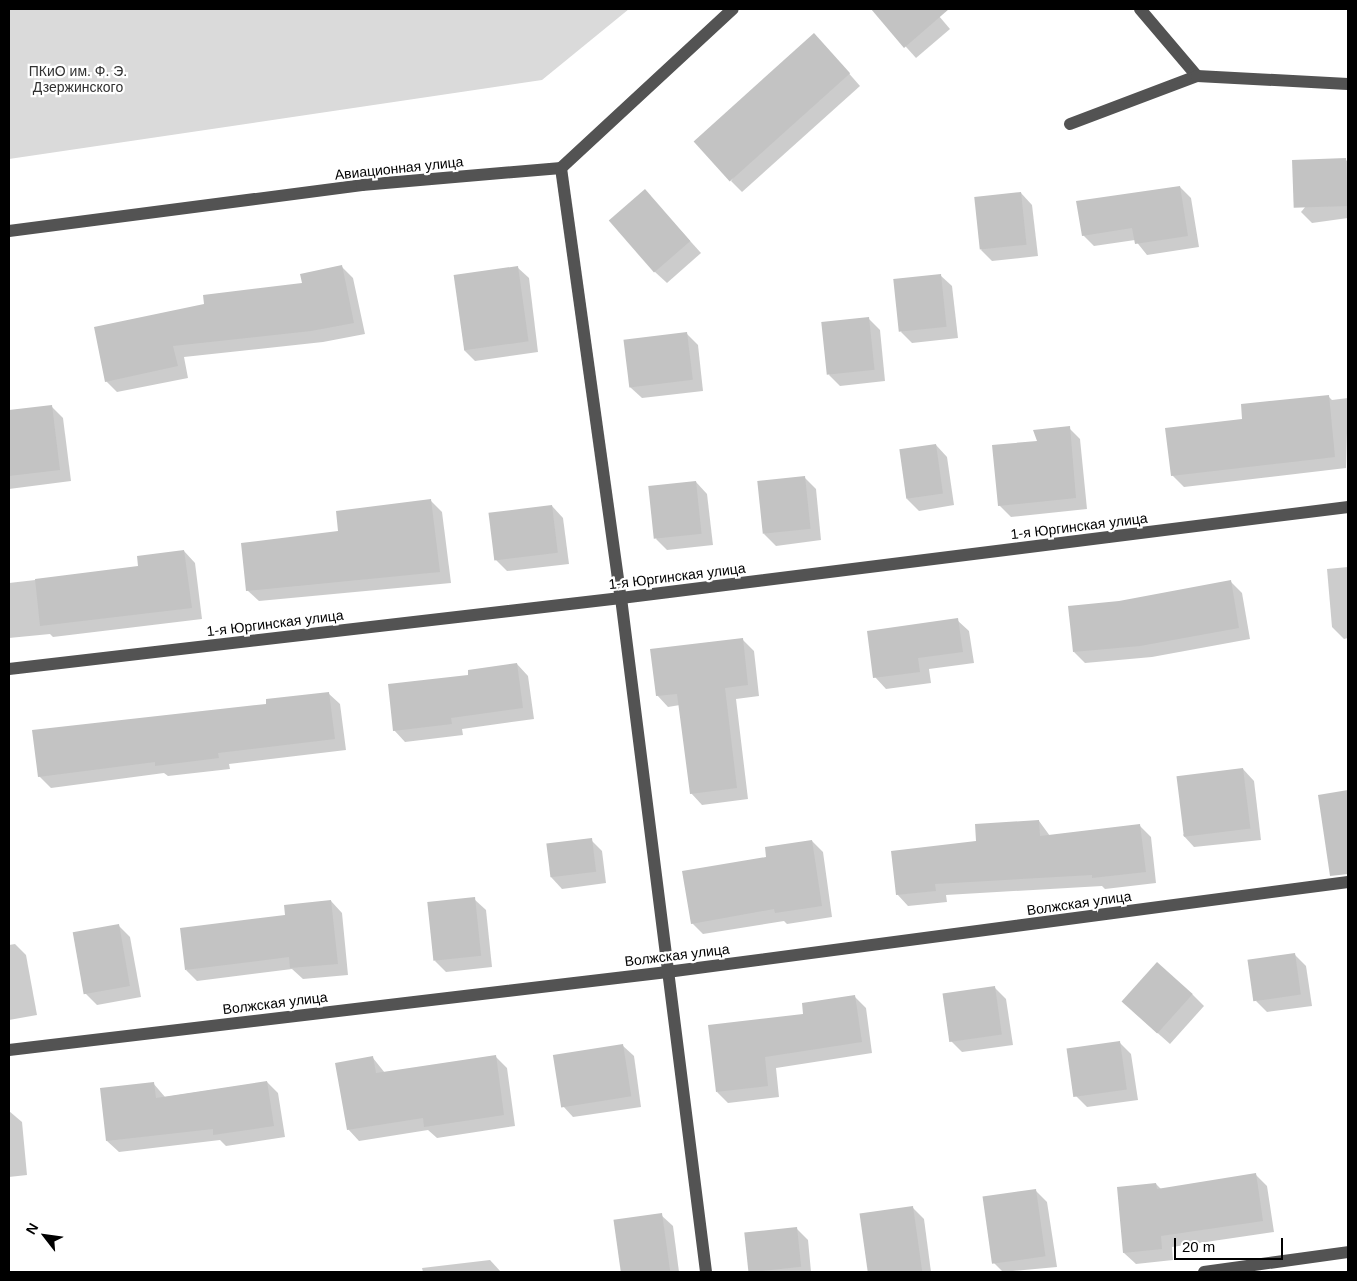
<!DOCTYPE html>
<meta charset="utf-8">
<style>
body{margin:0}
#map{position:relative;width:1357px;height:1281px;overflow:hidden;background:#fff;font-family:Helvetica,sans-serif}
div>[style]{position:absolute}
.green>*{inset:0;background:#dadada}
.shadow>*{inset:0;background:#0003}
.building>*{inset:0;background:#c3c3c3;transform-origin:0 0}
.minor>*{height:12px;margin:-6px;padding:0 6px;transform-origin:6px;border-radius:6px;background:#535353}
span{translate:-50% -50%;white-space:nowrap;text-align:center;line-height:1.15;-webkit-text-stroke:4.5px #fff;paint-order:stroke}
.park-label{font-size:14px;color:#313131}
.street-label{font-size:14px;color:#000}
.frame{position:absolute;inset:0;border:10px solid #000;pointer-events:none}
.north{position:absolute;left:20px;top:1211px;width:50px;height:50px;-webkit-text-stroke:4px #fff;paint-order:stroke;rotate:300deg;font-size:14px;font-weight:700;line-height:20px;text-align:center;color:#000}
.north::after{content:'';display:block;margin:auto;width:18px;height:22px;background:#000;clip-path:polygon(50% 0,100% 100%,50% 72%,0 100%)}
.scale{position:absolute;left:1174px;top:1238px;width:109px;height:22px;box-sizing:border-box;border:2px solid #000;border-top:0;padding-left:6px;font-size:15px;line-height:18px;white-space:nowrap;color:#000;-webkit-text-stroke:4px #fff;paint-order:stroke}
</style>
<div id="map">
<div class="green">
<div style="clip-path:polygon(9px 9px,629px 9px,542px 80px,9px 159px)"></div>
</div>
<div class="shadow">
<div style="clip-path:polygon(872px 9px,933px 9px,950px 29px,916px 58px)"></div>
<div style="clip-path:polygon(825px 46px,860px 86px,742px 192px,731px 181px)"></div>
<div style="clip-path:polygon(1345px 159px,1348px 162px,1348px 218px,1312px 223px,1301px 212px)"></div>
<div style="clip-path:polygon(1180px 187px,1191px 198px,1199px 247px,1147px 255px,1135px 240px,1094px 246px,1083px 235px)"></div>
<div style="clip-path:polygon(645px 191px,701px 253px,667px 283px,655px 272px)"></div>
<div style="clip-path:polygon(1021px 193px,1032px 205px,1038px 256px,992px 261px,981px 250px)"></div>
<div style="clip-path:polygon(342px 267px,353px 278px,365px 334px,323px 342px,184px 357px,188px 378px,117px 392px,106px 381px,95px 328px,303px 284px)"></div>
<div style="clip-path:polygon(517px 267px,529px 278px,538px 352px,475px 361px,464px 350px)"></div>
<div style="clip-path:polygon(940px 275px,952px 286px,958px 338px,912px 343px,901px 332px)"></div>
<div style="clip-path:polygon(868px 318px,880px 330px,885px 381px,840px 386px,829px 375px)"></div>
<div style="clip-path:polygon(687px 334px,698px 345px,703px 391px,642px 398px,630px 387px,625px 341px)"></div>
<div style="clip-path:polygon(1329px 397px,1332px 400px,1348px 398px,1346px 468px,1184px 487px,1172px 475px,1244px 420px)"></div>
<div style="clip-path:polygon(51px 406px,63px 418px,71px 481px,9px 489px,9px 411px)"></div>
<div style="clip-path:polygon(1069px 428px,1080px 439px,1087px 509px,1011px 517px,999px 505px,1039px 442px)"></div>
<div style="clip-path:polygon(936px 445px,947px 457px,954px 505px,919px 511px,907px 499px)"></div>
<div style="clip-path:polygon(804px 477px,816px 489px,821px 540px,776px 546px,764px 534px)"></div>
<div style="clip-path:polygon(696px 482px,707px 494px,713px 545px,667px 550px,656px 539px)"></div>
<div style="clip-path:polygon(431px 501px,442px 512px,451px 583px,259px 601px,247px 590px)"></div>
<div style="clip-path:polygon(552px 506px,563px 518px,569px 564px,507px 571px,496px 560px)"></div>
<div style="clip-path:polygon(184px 551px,195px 563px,202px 619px,53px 637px,50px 634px,9px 638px,9px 583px,140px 568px)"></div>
<div style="clip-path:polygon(1348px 567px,1348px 638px,1344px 639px,1332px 627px,1327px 569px)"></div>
<div style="clip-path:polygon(1231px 582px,1242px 593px,1250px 639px,1152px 657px,1085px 663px,1074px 652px,1120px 602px)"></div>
<div style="clip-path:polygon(957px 620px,969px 631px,974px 663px,929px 669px,931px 683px,886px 689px,875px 677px)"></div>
<div style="clip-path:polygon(742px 639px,754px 651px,759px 696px,736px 699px,748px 799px,702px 805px,691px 793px,680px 705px,668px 707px,657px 695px)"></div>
<div style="clip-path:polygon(517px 664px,528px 676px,534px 719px,462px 729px,463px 735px,405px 742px,394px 730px,470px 676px)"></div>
<div style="clip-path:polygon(328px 693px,340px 704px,346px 750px,229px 764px,230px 769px,168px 776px,164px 773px,51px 788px,39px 776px,268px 705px)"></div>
<div style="clip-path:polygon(1243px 769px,1254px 781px,1261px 840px,1194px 847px,1183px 835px)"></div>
<div style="clip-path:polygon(1348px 792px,1348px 861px,1339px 862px,1320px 796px)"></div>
<div style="clip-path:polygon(1039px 821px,1050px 836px,1140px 826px,1151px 837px,1156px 883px,1105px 889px,1102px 886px,946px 895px,947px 902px,908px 906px,897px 894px,978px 842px)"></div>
<div style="clip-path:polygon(591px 840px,602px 851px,606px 883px,562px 889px,551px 877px)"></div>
<div style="clip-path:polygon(812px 841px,823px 852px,832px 917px,787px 924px,784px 921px,703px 934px,692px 923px,768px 858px)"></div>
<div style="clip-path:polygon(474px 899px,486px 910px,492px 967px,446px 972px,435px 961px)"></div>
<div style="clip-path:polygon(331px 901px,342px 913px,348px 975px,303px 979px,292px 969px,197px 981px,186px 970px,286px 916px)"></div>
<div style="clip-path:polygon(119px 926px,130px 937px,141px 997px,97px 1005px,85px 993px)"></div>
<div style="clip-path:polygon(15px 944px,26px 955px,37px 1015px,9px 1020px,9px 945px)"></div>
<div style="clip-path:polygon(1295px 955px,1306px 966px,1312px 1006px,1267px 1012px,1256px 1001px)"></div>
<div style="clip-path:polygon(995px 988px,1006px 999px,1013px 1045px,962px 1052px,951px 1041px)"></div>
<div style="clip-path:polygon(1192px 994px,1204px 1006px,1170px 1044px,1135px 1013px)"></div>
<div style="clip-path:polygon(854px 996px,866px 1008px,872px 1053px,776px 1068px,779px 1097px,728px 1103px,717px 1092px,805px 1015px)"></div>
<div style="clip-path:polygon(1119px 1042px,1131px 1054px,1138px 1100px,1087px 1107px,1076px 1096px)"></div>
<div style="clip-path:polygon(622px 1045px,634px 1056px,641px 1107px,573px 1117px,562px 1105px)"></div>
<div style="clip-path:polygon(495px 1056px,507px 1068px,515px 1126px,437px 1138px,428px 1130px,359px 1141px,348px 1129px,373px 1058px,385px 1073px)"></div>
<div style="clip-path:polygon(267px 1082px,278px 1093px,285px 1137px,226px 1146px,220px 1140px,119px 1152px,107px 1141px,153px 1083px,165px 1097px)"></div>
<div style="clip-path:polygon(9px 1111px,22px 1122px,27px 1175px,9px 1177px)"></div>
<div style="clip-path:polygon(1256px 1175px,1267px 1186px,1274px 1232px,1172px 1247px,1173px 1260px,1136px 1264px,1124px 1253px,1156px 1184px,1161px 1189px)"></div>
<div style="clip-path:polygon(1036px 1191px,1047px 1202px,1057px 1267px,1003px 1272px,994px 1263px)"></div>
<div style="clip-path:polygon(913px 1208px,924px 1219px,931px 1272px,869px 1272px,861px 1215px)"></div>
<div style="clip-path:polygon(661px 1215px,673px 1226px,679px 1272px,622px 1272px,615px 1222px)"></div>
<div style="clip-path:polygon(796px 1228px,808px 1240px,811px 1272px,749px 1272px)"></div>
<div style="clip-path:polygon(490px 1260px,501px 1272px,423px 1272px,422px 1268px)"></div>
</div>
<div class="building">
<div style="clip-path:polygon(871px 9px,949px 9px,904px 48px)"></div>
<div style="left:814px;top:33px;width:54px;height:162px;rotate:48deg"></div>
<div style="left:1346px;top:158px;width:48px;height:54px;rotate:88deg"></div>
<div style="clip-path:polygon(1180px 186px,1188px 236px,1135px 244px,1132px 228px,1082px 236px,1076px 201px)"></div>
<div style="left:645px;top:189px;width:69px;height:48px;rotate:49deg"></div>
<div style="left:1021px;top:192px;width:53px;height:47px;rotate:84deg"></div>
<div style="clip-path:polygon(342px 265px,354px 323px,311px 331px,173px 346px,178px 366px,105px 382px,94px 327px,204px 304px,203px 295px,302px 283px,300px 274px)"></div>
<div style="left:518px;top:266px;width:76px;height:65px;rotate:82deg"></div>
<div style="left:941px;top:274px;width:53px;height:48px;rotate:84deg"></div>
<div style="left:869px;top:317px;width:53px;height:48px;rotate:84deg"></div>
<div style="left:687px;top:332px;width:48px;height:64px;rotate:83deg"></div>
<div style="clip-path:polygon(1329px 395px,1335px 457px,1171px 476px,1165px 428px,1242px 419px,1241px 404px)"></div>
<div style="clip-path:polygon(52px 405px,60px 470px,9px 476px,9px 410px)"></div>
<div style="clip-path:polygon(1070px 426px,1076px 498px,998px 506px,992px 445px,1037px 441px,1033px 430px)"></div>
<div style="left:936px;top:444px;width:50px;height:37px;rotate:82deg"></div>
<div style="left:805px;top:476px;width:53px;height:48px;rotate:84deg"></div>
<div style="left:696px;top:481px;width:53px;height:48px;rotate:84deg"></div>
<div style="clip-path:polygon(431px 499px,440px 572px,246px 591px,241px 543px,338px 531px,336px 511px)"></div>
<div style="left:552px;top:505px;width:48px;height:64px;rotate:83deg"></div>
<div style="clip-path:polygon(184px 550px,192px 608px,40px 626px,35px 579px,138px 566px,137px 556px)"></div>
<div style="clip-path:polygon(1231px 580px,1239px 628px,1140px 646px,1073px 652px,1068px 606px,1119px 601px)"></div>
<div style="clip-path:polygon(958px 618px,963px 652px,918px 658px,920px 672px,873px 678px,867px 631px)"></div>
<div style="clip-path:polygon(743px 638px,748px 685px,725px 688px,737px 788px,690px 794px,677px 694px,656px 696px,650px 649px)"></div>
<div style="clip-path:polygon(517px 663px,523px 708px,451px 718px,452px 724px,393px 731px,388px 684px,468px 675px,468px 670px)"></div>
<div style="clip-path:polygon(329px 692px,335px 739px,218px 753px,219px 758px,155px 766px,155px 762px,38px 777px,32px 730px,266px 704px,266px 699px)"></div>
<div style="left:1243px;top:768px;width:61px;height:67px;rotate:83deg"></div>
<div style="clip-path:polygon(1348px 790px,1348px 874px,1330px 876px,1318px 795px)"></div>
<div style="clip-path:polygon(1039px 820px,1040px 836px,1140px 824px,1146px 872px,1092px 878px,1092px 875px,935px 884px,936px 891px,896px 895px,891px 851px,976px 841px,975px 824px)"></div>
<div style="left:592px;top:838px;width:34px;height:46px;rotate:83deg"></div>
<div style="clip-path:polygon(812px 840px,822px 906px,775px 913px,774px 909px,691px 924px,682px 871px,766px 857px,765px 847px)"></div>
<div style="left:475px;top:897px;width:59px;height:48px;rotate:84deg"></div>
<div style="clip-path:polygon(331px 900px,338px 964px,290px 968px,289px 957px,185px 970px,180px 928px,285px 915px,284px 905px)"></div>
<div style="left:119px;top:924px;width:63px;height:47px;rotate:80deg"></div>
<div style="left:1295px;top:953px;width:42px;height:48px;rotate:82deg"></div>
<div style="left:1157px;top:962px;width:48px;height:53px;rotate:42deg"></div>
<div style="left:995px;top:986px;width:49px;height:53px;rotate:82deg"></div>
<div style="clip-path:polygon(855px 995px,862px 1042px,765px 1057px,768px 1086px,716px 1092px,708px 1025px,803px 1014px,802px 1003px)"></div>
<div style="left:1120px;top:1041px;width:49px;height:54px;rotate:82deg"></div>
<div style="left:623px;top:1044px;width:53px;height:71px;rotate:81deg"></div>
<div style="clip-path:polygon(496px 1055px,504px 1115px,424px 1127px,423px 1118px,347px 1130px,335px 1063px,373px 1056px,376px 1073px)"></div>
<div style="clip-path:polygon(267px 1081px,274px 1126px,213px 1135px,213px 1129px,106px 1141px,100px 1088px,154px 1082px,156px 1098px)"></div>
<div style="clip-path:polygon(1256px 1173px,1263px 1221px,1161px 1236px,1162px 1249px,1123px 1253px,1117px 1187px,1156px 1183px,1157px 1189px)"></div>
<div style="left:1036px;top:1189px;width:68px;height:54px;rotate:82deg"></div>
<div style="left:913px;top:1206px;width:67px;height:54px;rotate:82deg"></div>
<div style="left:662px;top:1213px;width:60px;height:49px;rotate:82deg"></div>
<div style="left:797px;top:1227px;width:40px;height:53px;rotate:84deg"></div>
</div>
<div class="minor">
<div style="left:1140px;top:9px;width:88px;rotate:49.6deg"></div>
<div style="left:1070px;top:124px;width:136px;rotate:-20.7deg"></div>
<div style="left:1197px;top:76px;width:151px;rotate:3deg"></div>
<div style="left:561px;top:168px;width:434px;rotate:82.1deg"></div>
<div style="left:621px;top:598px;width:679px;rotate:82.81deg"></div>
<div style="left:9px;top:231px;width:356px;rotate:-7.4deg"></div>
<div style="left:362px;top:185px;width:200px;rotate:-4.9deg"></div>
<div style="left:561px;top:168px;width:234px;rotate:-42.8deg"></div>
<div style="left:9px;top:669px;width:616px;rotate:-6.62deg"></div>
<div style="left:621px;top:598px;width:733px;rotate:-7.13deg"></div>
<div style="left:9px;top:1050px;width:663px;rotate:-6.76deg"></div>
<div style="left:667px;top:972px;width:687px;rotate:-7.53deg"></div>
<div style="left:1204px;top:1272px;width:145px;rotate:-7.9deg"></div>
</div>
<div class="park-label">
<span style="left:78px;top:79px">ПКиО им. Ф. Э.<br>Дзержинского</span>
</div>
<div class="street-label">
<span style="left:399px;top:168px;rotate:-6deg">Авиационная улица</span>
<span style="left:1079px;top:526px;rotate:-7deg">1-я Юргинская улица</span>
<span style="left:677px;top:576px;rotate:-7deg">1-я Юргинская улица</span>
<span style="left:275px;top:623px;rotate:-7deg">1-я Юргинская улица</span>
<span style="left:1079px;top:903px;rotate:-8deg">Волжская улица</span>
<span style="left:677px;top:955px;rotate:-7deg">Волжская улица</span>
<span style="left:275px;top:1003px;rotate:-7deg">Волжская улица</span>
</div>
<div class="frame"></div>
<div class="north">N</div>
<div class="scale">20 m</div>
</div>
